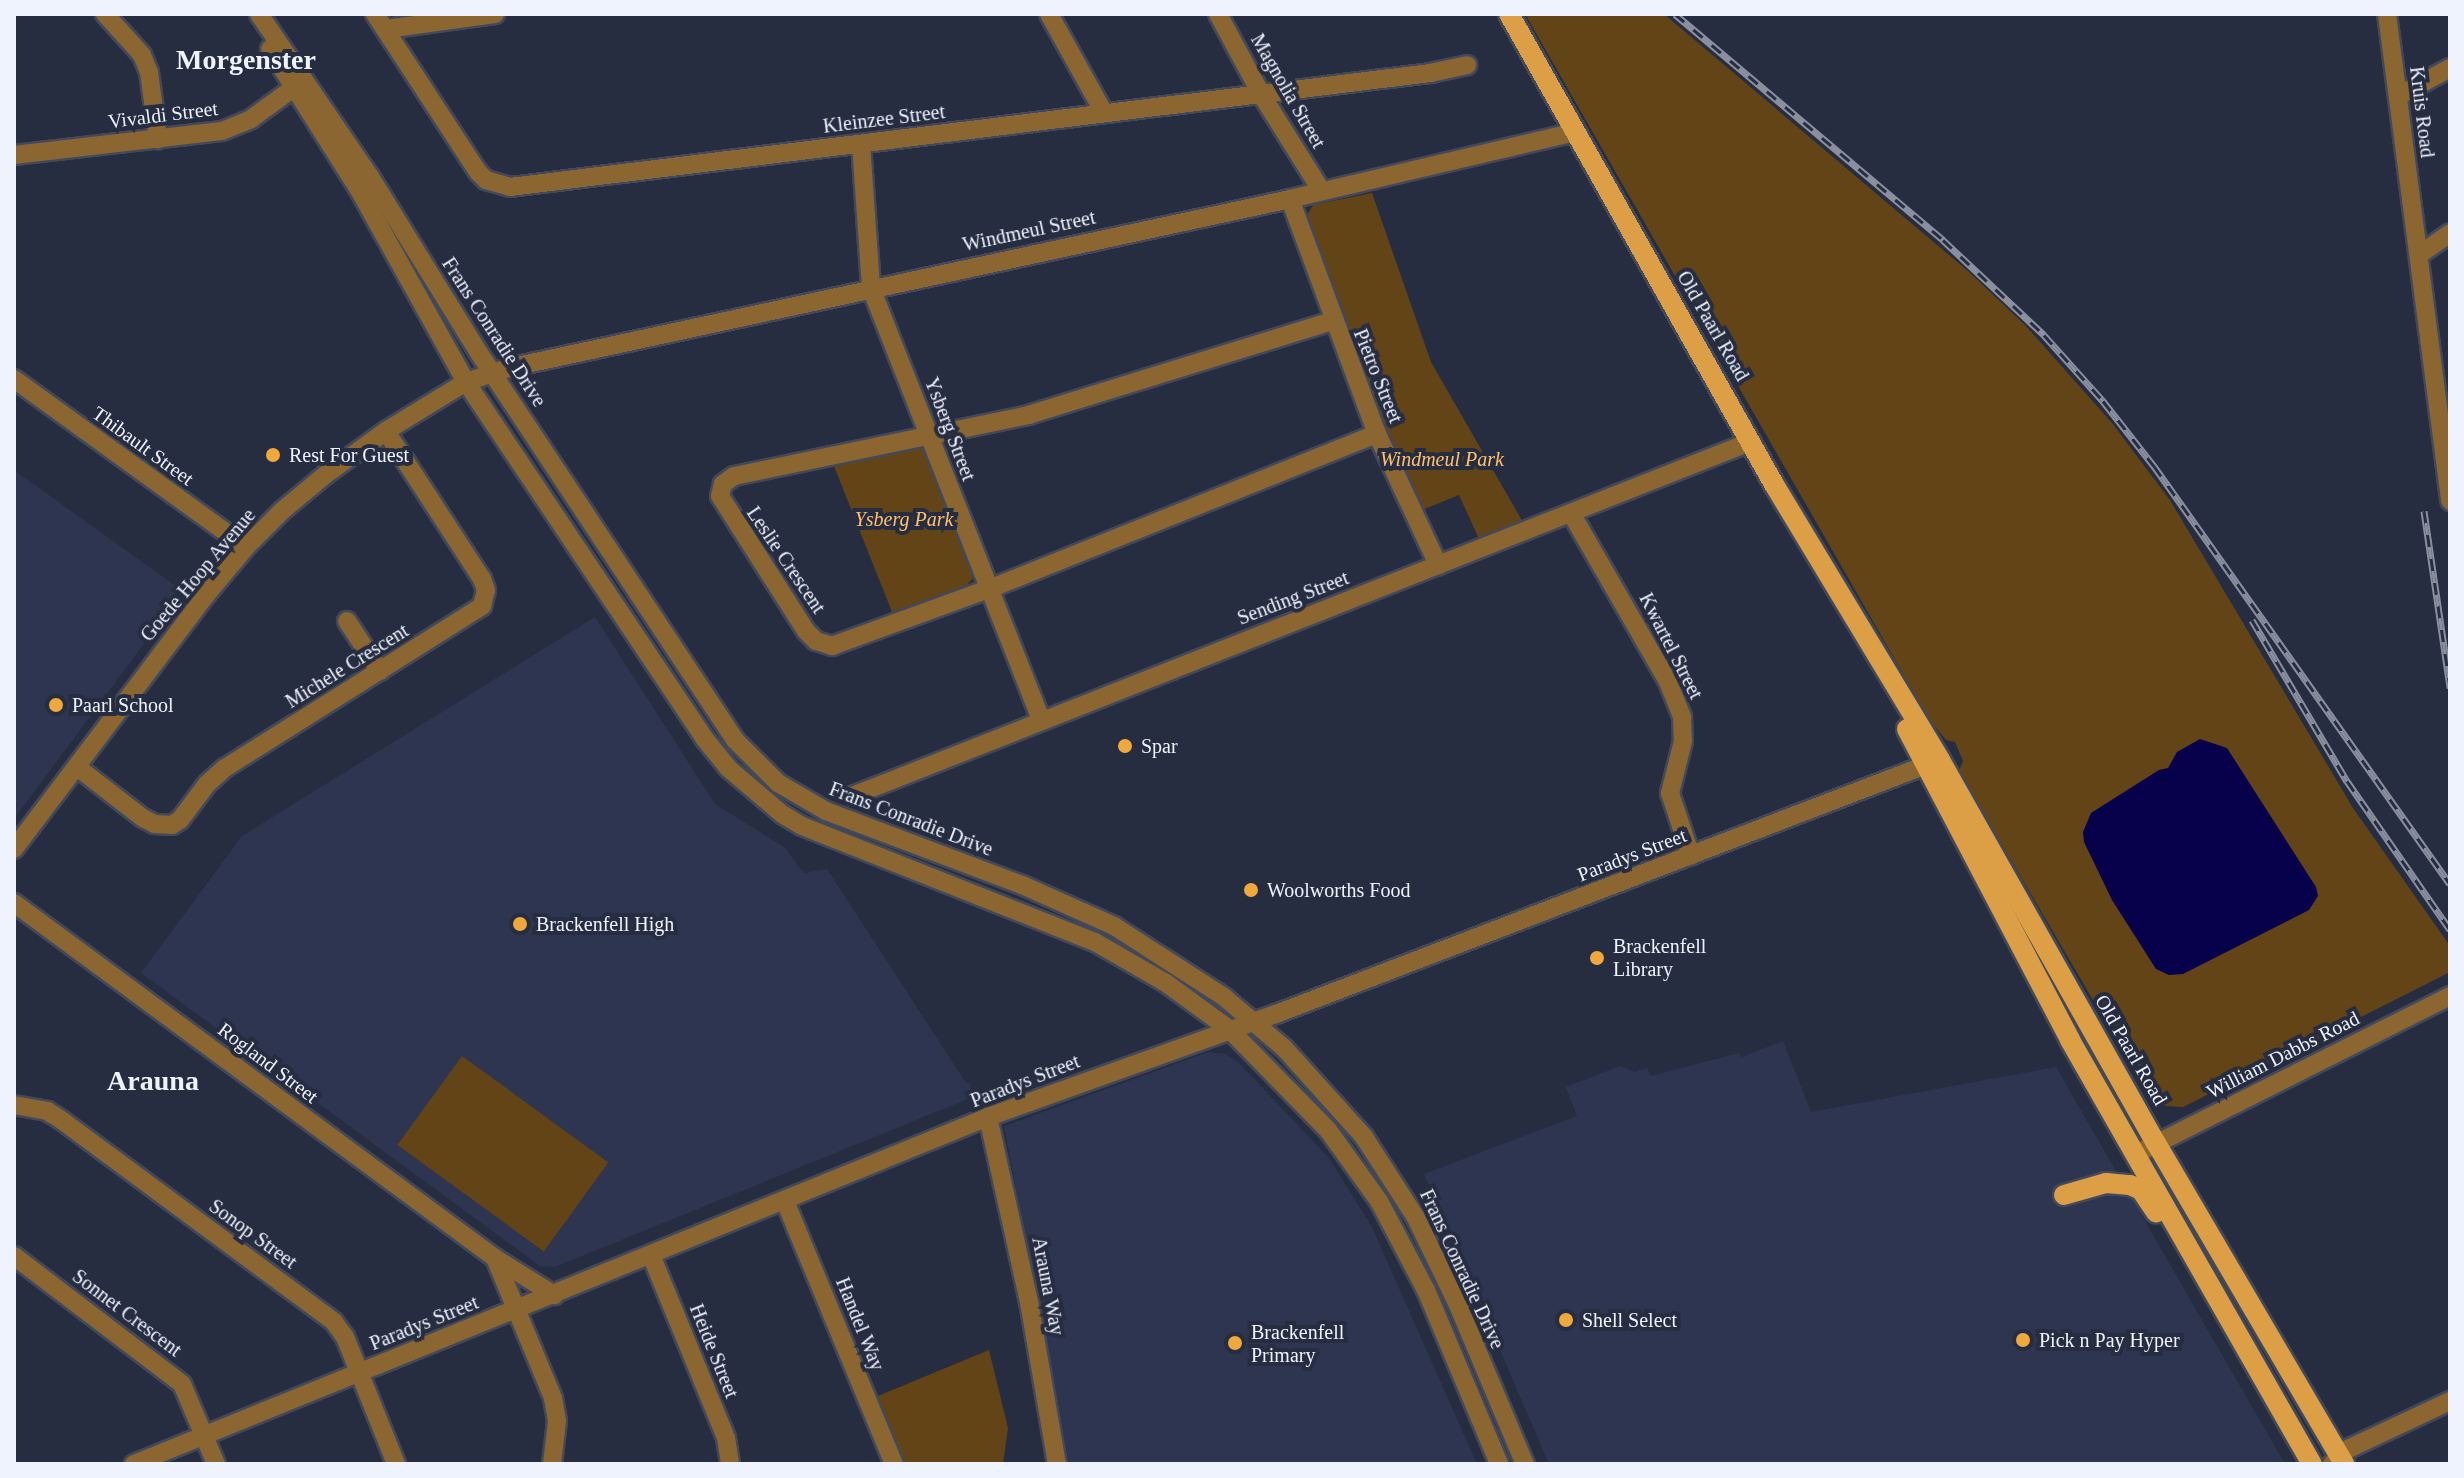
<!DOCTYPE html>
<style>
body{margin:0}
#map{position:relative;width:2464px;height:1478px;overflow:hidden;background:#262d41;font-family:"Times New Roman",serif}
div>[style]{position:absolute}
.built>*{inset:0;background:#2d3550}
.green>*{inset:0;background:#624417;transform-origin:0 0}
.water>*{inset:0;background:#07004b}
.roads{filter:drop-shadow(2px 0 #42495b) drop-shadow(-2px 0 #42495b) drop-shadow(0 2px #42495b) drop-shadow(0 -2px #42495b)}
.minor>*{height:18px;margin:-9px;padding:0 9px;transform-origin:9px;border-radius:9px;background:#8b6631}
.major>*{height:20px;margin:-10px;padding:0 10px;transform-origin:10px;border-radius:10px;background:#dd9f46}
.rail>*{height:7px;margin-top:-3.5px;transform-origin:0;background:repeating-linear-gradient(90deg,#262d41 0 12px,#898f9e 0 24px);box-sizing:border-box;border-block:2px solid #898f9e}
.dots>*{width:22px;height:22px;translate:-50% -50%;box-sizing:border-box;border:4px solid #262d41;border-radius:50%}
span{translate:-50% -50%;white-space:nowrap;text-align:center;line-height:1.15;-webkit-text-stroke:8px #262d41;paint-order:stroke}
.street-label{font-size:20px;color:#eff3fe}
.poi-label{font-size:20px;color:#eff3fe}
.left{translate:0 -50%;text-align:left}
.park-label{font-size:20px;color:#ffc06a;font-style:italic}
.district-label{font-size:28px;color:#eff3fe;font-weight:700}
.frame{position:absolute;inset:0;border:16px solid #eff3fe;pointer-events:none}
</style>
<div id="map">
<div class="built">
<div style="clip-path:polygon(14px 470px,183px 591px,14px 819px)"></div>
<div style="clip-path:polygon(595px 617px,715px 804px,784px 847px,804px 873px,827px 869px,966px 1083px,970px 1083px,973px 1097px,555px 1267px,540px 1266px,141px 973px,242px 836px)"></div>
<div style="clip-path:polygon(1783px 1041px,1811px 1112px,2056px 1067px,2285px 1464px,1549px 1464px,1424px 1174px,1577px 1116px,1566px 1087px,1620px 1066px,1635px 1072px,1647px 1068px,1651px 1076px,1739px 1053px,1741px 1057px)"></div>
<div style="clip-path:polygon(1208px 1052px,1225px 1054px,1239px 1063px,1329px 1158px,1372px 1227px,1477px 1464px,1069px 1464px,1004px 1126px)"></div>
</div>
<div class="green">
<div style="clip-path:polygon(1525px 14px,1664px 14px,1969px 272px,2026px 326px,2112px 423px,2170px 500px,2353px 808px,2450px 946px,2450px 972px,2183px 1107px,2166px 1106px,2145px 1089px,1959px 771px,1963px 761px,1955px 742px,1946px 740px,1929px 719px)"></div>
<div style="clip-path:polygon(1372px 193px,1431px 362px,1524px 524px,1480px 541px,1459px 495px,1422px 510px,1380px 417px,1306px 217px,1313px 205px)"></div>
<div style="clip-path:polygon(918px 446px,928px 453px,972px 568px,973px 578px,962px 591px,894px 617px,832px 461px)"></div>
<div style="left:462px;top:1056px;width:181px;height:110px;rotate:36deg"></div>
<div style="clip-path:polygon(989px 1350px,1008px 1428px,1003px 1464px,900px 1464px,873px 1398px)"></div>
</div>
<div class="water">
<div style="clip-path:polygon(2200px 739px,2227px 748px,2316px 887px,2318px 896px,2309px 910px,2183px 974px,2169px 975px,2156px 969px,2112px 900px,2084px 842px,2083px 832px,2091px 813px,2159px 770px,2168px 768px,2177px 752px)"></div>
</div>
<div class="roads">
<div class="minor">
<div style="left:105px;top:14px;width:55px;rotate:47.9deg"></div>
<div style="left:142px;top:55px;width:18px;rotate:68deg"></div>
<div style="left:149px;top:72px;width:68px;rotate:82.3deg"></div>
<div style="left:259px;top:14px;width:195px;rotate:55.7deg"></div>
<div style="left:369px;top:175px;width:209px;rotate:58.3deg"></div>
<div style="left:479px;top:353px;width:464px;rotate:56.5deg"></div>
<div style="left:735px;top:740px;width:61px;rotate:45deg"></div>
<div style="left:778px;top:783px;width:56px;rotate:30.3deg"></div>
<div style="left:826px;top:811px;width:210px;rotate:20.7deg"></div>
<div style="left:1022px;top:885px;width:101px;rotate:24deg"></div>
<div style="left:1114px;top:926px;width:131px;rotate:32.8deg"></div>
<div style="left:1224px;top:997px;width:79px;rotate:40.4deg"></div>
<div style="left:1284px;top:1048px;width:120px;rotate:48deg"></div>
<div style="left:1364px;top:1137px;width:94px;rotate:57.2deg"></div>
<div style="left:1415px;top:1216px;width:99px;rotate:64.2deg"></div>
<div style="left:1458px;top:1305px;width:173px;rotate:67.2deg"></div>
<div style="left:375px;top:14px;width:189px;rotate:56.9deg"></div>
<div style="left:478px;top:172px;width:11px;rotate:45deg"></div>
<div style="left:486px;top:180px;width:25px;rotate:16deg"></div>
<div style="left:510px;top:187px;width:927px;rotate:-7.06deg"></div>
<div style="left:1430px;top:73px;width:38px;rotate:-12deg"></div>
<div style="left:1049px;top:14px;width:113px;rotate:60.9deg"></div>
<div style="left:1218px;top:14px;width:91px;rotate:61.7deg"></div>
<div style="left:1261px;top:94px;width:113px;rotate:58deg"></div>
<div style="left:2387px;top:14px;width:491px;rotate:82.6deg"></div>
<div style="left:386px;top:29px;width:110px;rotate:-7.8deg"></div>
<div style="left:270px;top:49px;width:165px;rotate:57.7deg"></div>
<div style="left:358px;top:188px;width:222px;rotate:60.9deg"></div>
<div style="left:466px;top:382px;width:428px;rotate:56.2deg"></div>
<div style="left:704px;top:738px;width:38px;rotate:51deg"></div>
<div style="left:728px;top:768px;width:71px;rotate:40.4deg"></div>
<div style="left:782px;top:814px;width:23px;rotate:31deg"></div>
<div style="left:802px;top:826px;width:315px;rotate:21.6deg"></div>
<div style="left:1095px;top:942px;width:82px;rotate:30deg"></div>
<div style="left:1166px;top:983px;width:78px;rotate:36.1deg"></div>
<div style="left:1229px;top:1029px;width:141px;rotate:45.6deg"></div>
<div style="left:1328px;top:1130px;width:87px;rotate:54.3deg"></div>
<div style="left:1379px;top:1201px;width:101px;rotate:62.2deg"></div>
<div style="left:1426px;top:1290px;width:189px;rotate:67.2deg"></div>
<div style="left:2398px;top:96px;width:59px;rotate:-28.3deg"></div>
<div style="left:861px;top:144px;width:144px;rotate:86deg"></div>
<div style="left:871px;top:288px;width:464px;rotate:68.5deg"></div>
<div style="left:14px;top:155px;width:209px;rotate:-6.6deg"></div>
<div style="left:222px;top:131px;width:31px;rotate:-22deg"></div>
<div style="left:251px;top:119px;width:61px;rotate:-36.3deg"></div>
<div style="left:1290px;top:199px;width:251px;rotate:69.7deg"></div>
<div style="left:1377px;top:434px;width:145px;rotate:65deg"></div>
<div style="left:2419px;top:255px;width:38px;rotate:-35deg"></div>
<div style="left:1332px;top:321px;width:317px;rotate:162.8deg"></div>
<div style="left:1029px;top:415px;width:301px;rotate:168.3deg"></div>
<div style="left:734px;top:476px;width:14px;rotate:144deg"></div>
<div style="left:723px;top:484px;width:12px;rotate:104deg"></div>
<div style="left:720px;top:496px;width:160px;rotate:57.5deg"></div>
<div style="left:806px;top:631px;width:14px;rotate:45deg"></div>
<div style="left:816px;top:641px;width:17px;rotate:17deg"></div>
<div style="left:832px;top:646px;width:167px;rotate:-20deg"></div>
<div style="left:989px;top:589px;width:418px;rotate:-21.8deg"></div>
<div style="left:14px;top:379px;width:286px;rotate:35.9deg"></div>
<div style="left:1571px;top:513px;width:195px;rotate:60.1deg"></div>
<div style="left:1668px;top:682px;width:38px;rotate:68deg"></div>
<div style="left:1682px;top:717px;width:24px;rotate:88deg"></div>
<div style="left:1683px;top:741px;width:54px;rotate:104deg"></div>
<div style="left:1670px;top:793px;width:66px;rotate:71.6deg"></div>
<div style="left:347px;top:621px;width:60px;rotate:56.6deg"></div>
<div style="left:77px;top:767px;width:83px;rotate:37.7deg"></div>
<div style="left:143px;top:818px;width:13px;rotate:27deg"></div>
<div style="left:155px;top:824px;width:17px;rotate:3deg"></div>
<div style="left:172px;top:825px;width:9px;rotate:-32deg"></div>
<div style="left:180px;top:820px;width:45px;rotate:-53.1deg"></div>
<div style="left:207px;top:784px;width:24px;rotate:-42deg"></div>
<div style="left:225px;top:768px;width:304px;rotate:-32.2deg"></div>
<div style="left:482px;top:606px;width:16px;rotate:-76deg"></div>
<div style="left:486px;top:590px;width:12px;rotate:-110deg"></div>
<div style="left:482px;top:579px;width:176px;rotate:-123deg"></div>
<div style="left:852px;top:796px;width:965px;rotate:-21.51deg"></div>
<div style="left:14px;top:849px;width:318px;rotate:-52.9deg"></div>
<div style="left:206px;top:595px;width:62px;rotate:-50.2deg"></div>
<div style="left:246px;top:547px;width:52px;rotate:-45deg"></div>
<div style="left:283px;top:510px;width:55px;rotate:-39.8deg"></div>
<div style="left:325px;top:475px;width:75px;rotate:-35.8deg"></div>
<div style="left:386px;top:431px;width:94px;rotate:-31.5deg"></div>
<div style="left:466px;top:382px;width:44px;rotate:-18.4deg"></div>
<div style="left:508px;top:368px;width:800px;rotate:-12.19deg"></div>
<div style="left:1290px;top:199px;width:293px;rotate:-13.2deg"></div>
<div style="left:14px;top:903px;width:598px;rotate:36.43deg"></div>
<div style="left:495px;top:1258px;width:70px;rotate:32.1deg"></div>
<div style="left:14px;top:1105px;width:34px;rotate:10deg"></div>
<div style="left:47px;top:1111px;width:15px;rotate:32deg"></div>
<div style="left:60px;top:1119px;width:341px;rotate:36.5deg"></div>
<div style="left:334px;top:1322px;width:19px;rotate:54deg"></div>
<div style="left:345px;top:1337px;width:137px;rotate:68.1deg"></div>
<div style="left:988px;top:1117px;width:189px;rotate:77.5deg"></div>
<div style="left:1029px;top:1302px;width:164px;rotate:80.2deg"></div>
<div style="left:2136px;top:1154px;width:352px;rotate:-26.7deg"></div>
<div style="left:785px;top:1201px;width:285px;rotate:67.5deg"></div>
<div style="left:651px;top:1255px;width:198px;rotate:67.7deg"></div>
<div style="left:726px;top:1438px;width:26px;rotate:81deg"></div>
<div style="left:14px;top:1256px;width:211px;rotate:37.3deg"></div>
<div style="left:182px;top:1384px;width:87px;rotate:67deg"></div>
<div style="left:495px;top:1258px;width:152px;rotate:67.5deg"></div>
<div style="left:553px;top:1398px;width:23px;rotate:80deg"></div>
<div style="left:557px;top:1421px;width:43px;rotate:96.6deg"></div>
<div style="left:134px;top:1464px;width:922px;rotate:-22.11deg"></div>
<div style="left:988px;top:1117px;width:306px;rotate:-19.7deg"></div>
<div style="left:1276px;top:1014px;width:710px;rotate:-20.96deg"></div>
<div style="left:2332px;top:1464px;width:22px;rotate:-43deg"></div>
<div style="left:2348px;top:1449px;width:113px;rotate:-25.2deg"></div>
</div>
<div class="major">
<div style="left:1509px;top:14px;width:542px;rotate:60.6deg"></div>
<div style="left:1775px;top:486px;width:320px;rotate:58.9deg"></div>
<div style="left:1940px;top:760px;width:440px;rotate:60.6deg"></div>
<div style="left:2156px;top:1143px;width:372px;rotate:59.6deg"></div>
<div style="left:1907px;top:729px;width:351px;rotate:62.3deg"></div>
<div style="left:2070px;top:1040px;width:488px;rotate:60.3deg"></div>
<div style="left:2064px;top:1195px;width:44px;rotate:-15.9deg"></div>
<div style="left:2106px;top:1183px;width:24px;rotate:5deg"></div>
<div style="left:2130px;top:1185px;width:12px;rotate:24deg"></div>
<div style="left:2141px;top:1190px;width:27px;rotate:56deg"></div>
</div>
</div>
<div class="rail">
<div style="left:1675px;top:14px;width:351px;rotate:40.1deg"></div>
<div style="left:1943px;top:240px;width:139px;rotate:43.2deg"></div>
<div style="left:2044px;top:335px;width:89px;rotate:48.2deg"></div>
<div style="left:2103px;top:401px;width:83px;rotate:51.9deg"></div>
<div style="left:2154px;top:466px;width:512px;rotate:54.7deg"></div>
<div style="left:2424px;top:511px;width:179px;rotate:81.6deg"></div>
<div style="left:2252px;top:620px;width:187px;rotate:59.5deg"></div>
<div style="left:2347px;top:781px;width:181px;rotate:55.3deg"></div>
</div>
<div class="dots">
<div style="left:273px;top:455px;background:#eea83c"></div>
<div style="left:56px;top:705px;background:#eea83c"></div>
<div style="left:1125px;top:746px;background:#eea83c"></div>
<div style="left:1251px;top:890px;background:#eea83c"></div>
<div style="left:520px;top:924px;background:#eea83c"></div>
<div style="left:1597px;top:958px;background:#eea83c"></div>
<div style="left:1566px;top:1320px;background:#eea83c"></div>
<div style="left:2023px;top:1340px;background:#eea83c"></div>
<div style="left:1235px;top:1343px;background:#eea83c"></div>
</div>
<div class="street-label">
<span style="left:1288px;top:91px;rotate:60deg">Magnolia Street</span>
<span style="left:2422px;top:112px;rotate:83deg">Kruis Road</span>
<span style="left:163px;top:115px;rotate:-7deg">Vivaldi Street</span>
<span style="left:884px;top:119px;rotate:-7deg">Kleinzee Street</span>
<span style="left:1029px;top:231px;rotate:-12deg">Windmeul Street</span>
<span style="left:1713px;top:326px;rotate:60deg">Old Paarl Road</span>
<span style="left:494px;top:332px;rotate:57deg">Frans Conradie Drive</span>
<span style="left:1378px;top:376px;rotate:68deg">Pietro Street</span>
<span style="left:950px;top:429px;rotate:69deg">Ysberg Street</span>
<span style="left:143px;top:446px;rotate:36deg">Thibault Street</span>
<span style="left:786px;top:560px;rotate:56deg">Leslie Crescent</span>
<span style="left:198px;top:575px;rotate:-50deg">Goede Hoop Avenue</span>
<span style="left:1293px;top:598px;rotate:-21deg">Sending Street</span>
<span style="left:1671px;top:646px;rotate:63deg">Kwartel Street</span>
<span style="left:347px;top:666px;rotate:-32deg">Michele Crescent</span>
<span style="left:911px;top:819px;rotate:21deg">Frans Conradie Drive</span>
<span style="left:1632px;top:855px;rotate:-21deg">Paradys Street</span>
<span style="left:2131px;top:1050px;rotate:60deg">Old Paarl Road</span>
<span style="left:2283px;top:1055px;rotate:-27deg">William Dabbs Road</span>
<span style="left:268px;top:1063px;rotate:37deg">Rogland Street</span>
<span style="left:1025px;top:1081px;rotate:-21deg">Paradys Street</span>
<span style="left:253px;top:1234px;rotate:36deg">Sonop Street</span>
<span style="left:1462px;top:1269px;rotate:65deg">Frans Conradie Drive</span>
<span style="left:1048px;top:1286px;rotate:79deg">Arauna Way</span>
<span style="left:127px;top:1313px;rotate:37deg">Sonnet Crescent</span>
<span style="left:424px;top:1323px;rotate:-22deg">Paradys Street</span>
<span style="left:860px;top:1324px;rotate:68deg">Handel Way</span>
<span style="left:714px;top:1351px;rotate:68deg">Heide Street</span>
</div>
<div class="poi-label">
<span class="left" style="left:289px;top:455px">Rest For Guest</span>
<span class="left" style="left:72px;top:705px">Paarl School</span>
<span class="left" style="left:1141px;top:746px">Spar</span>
<span class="left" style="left:1267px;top:890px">Woolworths Food</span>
<span class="left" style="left:536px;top:924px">Brackenfell High</span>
<span class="left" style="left:1613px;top:958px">Brackenfell<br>Library</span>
<span class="left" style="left:1582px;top:1320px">Shell Select</span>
<span class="left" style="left:1251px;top:1344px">Brackenfell<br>Primary</span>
<span class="left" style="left:2039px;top:1340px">Pick n Pay Hyper</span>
</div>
<div class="park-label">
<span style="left:1442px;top:459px">Windmeul Park</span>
<span style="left:904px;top:519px">Ysberg Park</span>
</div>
<div class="district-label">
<span style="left:246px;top:60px">Morgenster</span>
<span style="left:153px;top:1081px">Arauna</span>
</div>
<div class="frame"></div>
</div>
